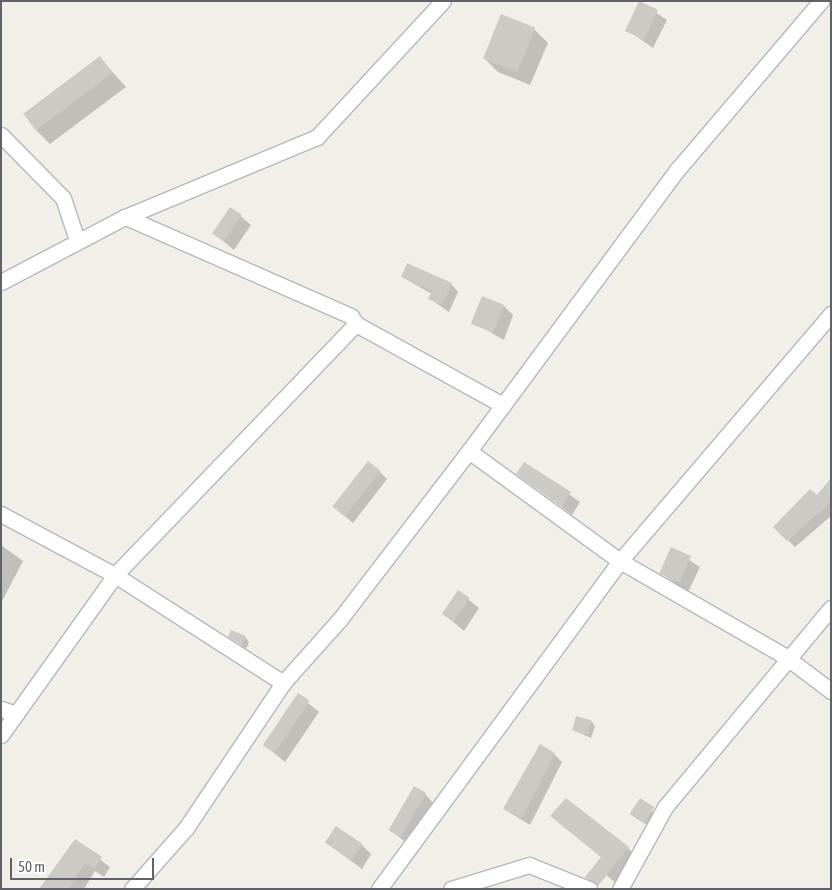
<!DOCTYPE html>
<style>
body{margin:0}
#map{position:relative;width:832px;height:890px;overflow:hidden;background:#f1efe8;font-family:"Asap Condensed",sans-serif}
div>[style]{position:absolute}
.shadow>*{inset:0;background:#0003}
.building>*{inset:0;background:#cccac5;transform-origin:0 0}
.roads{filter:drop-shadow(1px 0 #b5b8bc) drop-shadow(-1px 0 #b5b8bc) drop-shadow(0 1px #b5b8bc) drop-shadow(0 -1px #b5b8bc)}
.street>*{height:15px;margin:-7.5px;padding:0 7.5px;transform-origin:7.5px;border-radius:7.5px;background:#fff}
span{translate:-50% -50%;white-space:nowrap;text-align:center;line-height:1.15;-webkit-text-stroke:5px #fff;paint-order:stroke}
.frame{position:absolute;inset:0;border:2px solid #5f6368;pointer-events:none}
.scale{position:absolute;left:10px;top:858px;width:144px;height:22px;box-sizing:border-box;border:2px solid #5f6368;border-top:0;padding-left:6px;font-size:15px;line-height:18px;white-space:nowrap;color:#5f6368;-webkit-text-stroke:4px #fff;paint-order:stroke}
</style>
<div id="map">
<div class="shadow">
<div style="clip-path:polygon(640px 2px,667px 20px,653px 48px,626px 29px)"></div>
<div style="clip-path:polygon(534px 29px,548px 43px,530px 85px,498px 72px,484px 58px)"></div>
<div style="clip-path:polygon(100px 58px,126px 87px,50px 144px,36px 130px)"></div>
<div style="clip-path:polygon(231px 208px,251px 225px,234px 250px,213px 233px)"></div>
<div style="clip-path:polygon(402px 277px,451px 284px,458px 292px,449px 312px,430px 299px,432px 294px)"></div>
<div style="clip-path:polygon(504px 306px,513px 315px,504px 340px,474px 323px)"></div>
<div style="clip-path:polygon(524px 463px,580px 502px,572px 515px,518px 473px)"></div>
<div style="clip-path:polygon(380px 472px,387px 479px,353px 523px,333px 506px)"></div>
<div style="clip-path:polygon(831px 480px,831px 516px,795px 547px,775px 527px,817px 497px)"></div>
<div style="clip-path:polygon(1px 545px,23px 561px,1px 603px)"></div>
<div style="clip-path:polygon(672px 549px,700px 567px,688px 592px,661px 573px)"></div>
<div style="clip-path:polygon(459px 592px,479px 608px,464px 631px,444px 614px)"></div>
<div style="clip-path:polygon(230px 636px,245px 637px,249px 642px,246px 649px)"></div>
<div style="clip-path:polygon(298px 695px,319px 712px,285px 762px,266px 746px)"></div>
<div style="clip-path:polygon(591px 721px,595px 726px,591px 738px,573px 730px)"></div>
<div style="clip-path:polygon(554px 754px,562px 762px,530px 825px,504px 809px)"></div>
<div style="clip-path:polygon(425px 794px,434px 804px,409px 845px,389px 829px)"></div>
<div style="clip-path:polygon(641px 800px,656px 815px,649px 826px,636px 818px)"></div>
<div style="clip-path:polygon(552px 816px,628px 848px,637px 857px,616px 883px,606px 875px,602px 858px)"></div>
<div style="clip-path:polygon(75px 841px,110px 867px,104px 877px,95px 871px,84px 889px,41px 889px)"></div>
<div style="clip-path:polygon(327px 843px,362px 845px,371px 854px,362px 869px)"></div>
</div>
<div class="building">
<div style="left:639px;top:1px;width:21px;height:33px;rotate:25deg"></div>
<div style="left:501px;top:14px;width:37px;height:48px;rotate:22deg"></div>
<div style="left:100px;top:56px;width:21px;height:96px;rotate:53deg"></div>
<div style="left:230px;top:207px;width:14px;height:32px;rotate:34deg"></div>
<div style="clip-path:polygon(407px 263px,452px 283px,442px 305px,428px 299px,432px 291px,401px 277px)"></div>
<div style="left:482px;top:296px;width:24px;height:30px;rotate:22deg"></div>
<div style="left:368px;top:461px;width:16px;height:58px;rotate:38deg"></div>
<div style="clip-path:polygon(524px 462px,571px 492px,562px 507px,516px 474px)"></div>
<div style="clip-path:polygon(831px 478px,831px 502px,787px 541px,773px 527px,810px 489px,817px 495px)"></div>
<div style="left:671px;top:547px;width:22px;height:29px;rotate:24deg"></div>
<div style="left:458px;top:590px;width:14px;height:29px;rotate:34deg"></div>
<div style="clip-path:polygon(231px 630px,246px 636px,242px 645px,228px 637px)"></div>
<div style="left:298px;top:693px;width:14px;height:63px;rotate:34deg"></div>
<div style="left:576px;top:716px;width:16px;height:15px;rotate:15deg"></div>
<div style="clip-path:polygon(540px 744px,555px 753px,522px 818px,503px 809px)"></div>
<div style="left:414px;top:786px;width:14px;height:51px;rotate:30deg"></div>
<div style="clip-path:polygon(566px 798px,629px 847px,598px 886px,585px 877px,601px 857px,550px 816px)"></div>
<div style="left:640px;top:798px;width:17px;height:19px;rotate:33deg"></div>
<div style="left:336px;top:826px;width:32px;height:20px;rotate:34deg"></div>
<div style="clip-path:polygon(75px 839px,102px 857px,94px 869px,85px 863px,69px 889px,39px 889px)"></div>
</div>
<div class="roads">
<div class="street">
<div style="left:1px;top:135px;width:88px;rotate:45.5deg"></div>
<div style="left:63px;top:198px;width:44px;rotate:71.6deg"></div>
<div style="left:1px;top:282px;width:140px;rotate:-27.7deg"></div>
<div style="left:125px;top:217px;width:208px;rotate:-22.6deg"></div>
<div style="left:317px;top:137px;width:185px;rotate:-47.2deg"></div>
<div style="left:356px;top:324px;width:168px;rotate:28.9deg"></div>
<div style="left:469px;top:451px;width:187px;rotate:36.1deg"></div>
<div style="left:620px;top:561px;width:192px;rotate:30deg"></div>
<div style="left:786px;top:657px;width:56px;rotate:37.1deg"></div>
<div style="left:1px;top:514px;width:129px;rotate:28.2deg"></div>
<div style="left:115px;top:575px;width:200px;rotate:32.7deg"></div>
<div style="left:1px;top:709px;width:16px;rotate:18deg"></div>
<div style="left:1px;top:735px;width:196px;rotate:-54.5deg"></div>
<div style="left:115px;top:575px;width:348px;rotate:-46.2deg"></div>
<div style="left:356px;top:324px;width:9px;rotate:-122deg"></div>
<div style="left:351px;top:316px;width:247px;rotate:-156.3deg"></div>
<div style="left:132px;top:889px;width:81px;rotate:-48.5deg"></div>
<div style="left:186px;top:828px;width:174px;rotate:-56.2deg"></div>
<div style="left:283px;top:683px;width:86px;rotate:-48.3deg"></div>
<div style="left:340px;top:619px;width:212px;rotate:-52.5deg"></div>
<div style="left:469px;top:451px;width:351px;rotate:-53.5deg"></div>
<div style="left:678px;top:169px;width:221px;rotate:-49.6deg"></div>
<div style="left:379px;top:889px;width:407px;rotate:-53.7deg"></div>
<div style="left:620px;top:561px;width:325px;rotate:-49.5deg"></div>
<div style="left:451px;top:889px;width:82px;rotate:-17.1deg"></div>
<div style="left:529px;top:865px;width:65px;rotate:21.8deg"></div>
<div style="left:620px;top:889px;width:94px;rotate:-61.2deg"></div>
<div style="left:665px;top:807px;width:259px;rotate:-50.2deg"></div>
</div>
</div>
<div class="frame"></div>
<div class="scale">50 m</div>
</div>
